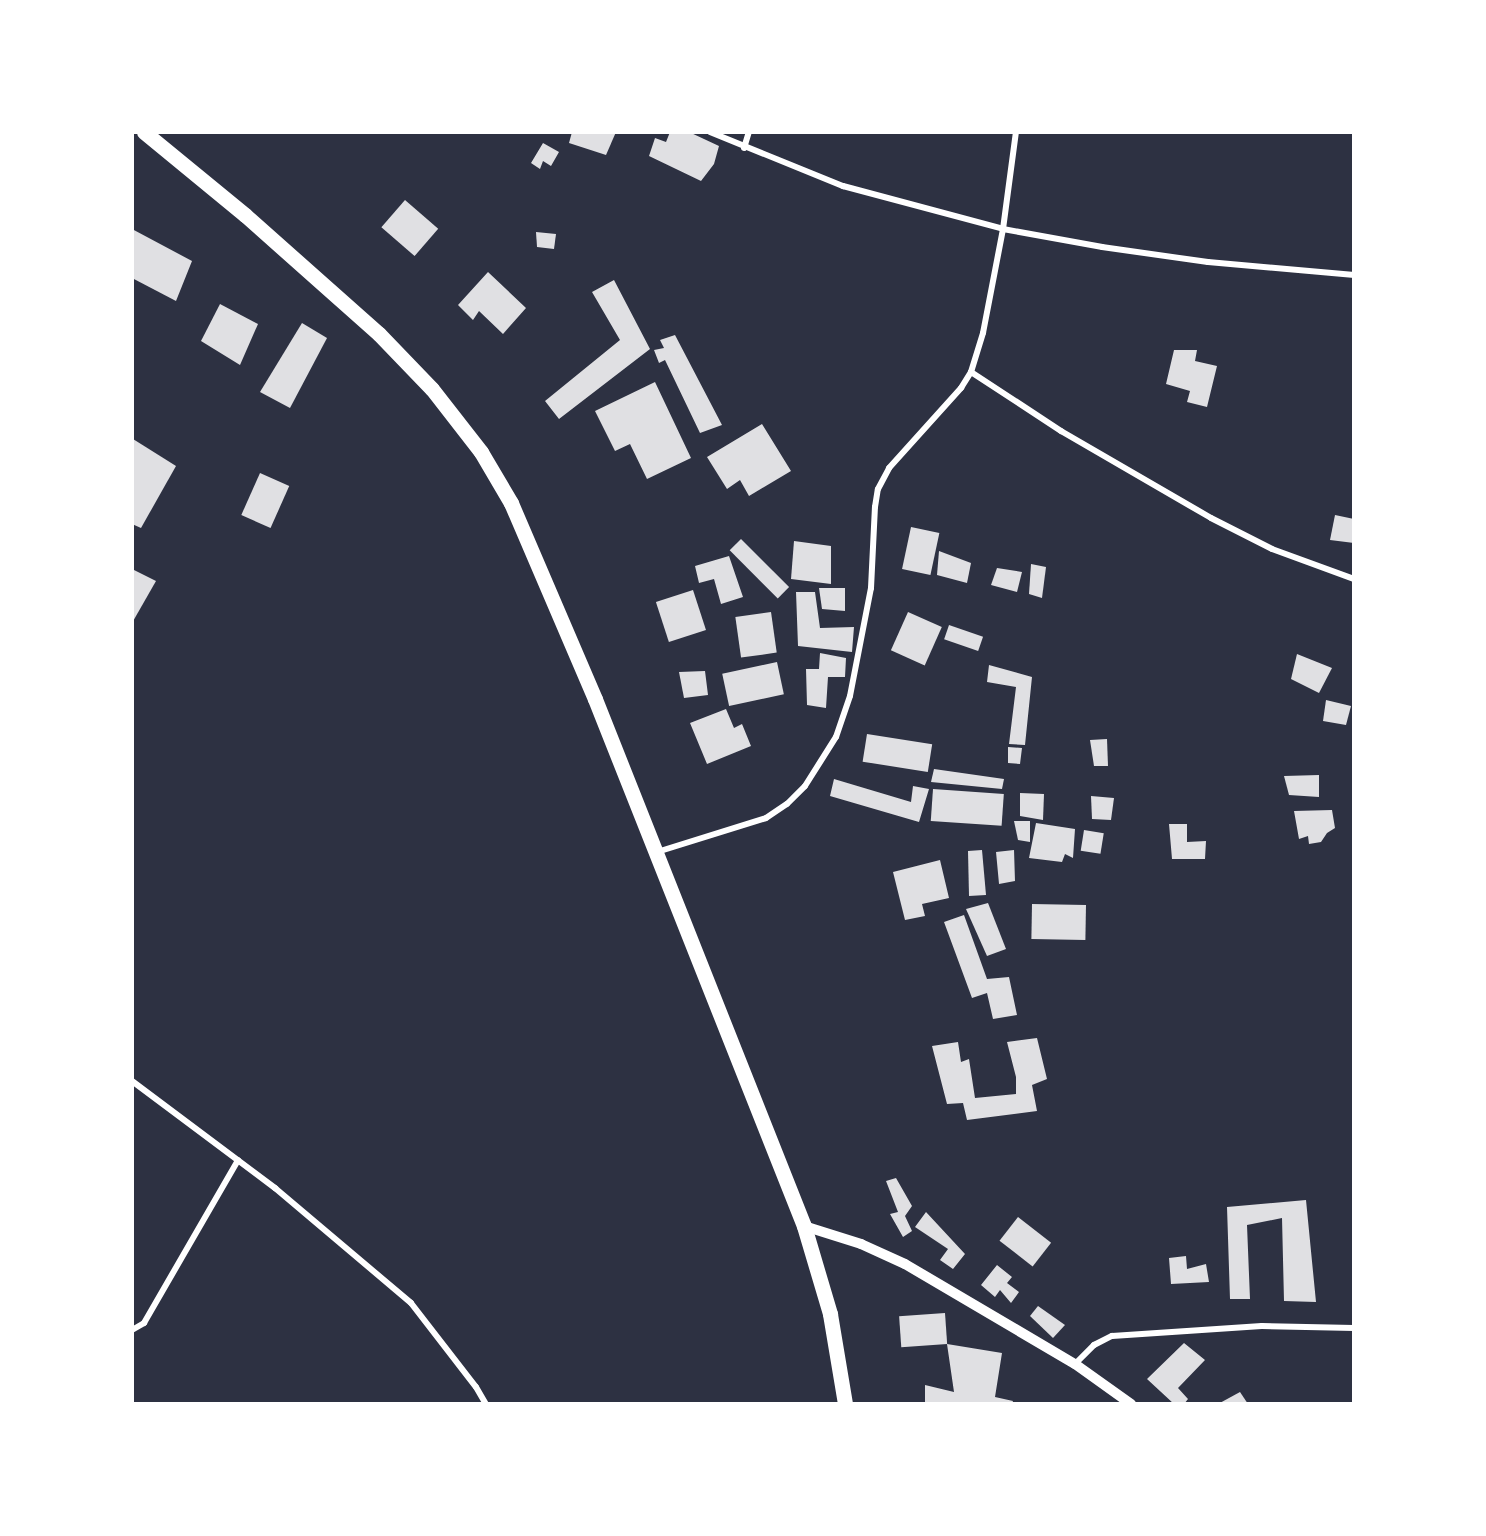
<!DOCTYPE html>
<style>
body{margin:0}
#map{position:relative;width:1486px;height:1536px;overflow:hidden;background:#2d3142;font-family:"PT Sans Narrow",sans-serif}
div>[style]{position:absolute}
.building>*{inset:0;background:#e0e0e3;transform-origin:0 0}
.minor>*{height:6px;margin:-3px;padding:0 3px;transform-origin:3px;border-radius:3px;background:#fff}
.tertiary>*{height:10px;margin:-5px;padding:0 5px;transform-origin:5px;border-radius:5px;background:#fff}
.primary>*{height:15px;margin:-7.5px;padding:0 7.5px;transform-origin:7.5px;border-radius:7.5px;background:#fff}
span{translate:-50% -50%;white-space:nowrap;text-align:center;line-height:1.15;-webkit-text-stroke:5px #fff;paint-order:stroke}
.frame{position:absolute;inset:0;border:134px solid #fff;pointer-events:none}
</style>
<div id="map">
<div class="building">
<div style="clip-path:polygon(572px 132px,616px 132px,606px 155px,569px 143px)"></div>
<div style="clip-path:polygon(670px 132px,689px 132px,719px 146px,714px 164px,701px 181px,649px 156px,655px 138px,666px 142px)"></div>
<div style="clip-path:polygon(543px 143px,559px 152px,551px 166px,543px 161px,540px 169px,531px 163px)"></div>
<div style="left:405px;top:200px;width:44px;height:36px;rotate:41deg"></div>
<div style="clip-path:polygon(132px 229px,192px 261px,176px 301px,132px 278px)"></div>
<div style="clip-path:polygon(536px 232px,556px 234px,554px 249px,537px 247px)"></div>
<div style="clip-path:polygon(488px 272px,526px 308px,503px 334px,479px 311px,473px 320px,458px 305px)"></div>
<div style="clip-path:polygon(614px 280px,650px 349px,559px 419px,545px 401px,620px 340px,592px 292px)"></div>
<div style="clip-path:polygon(220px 304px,258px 324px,240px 365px,201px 341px)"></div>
<div style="clip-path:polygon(302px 323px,327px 338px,290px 408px,260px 392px)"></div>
<div style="clip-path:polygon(675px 335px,722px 425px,700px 433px,665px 360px,659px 363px,654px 350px,664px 348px,660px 340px)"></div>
<div style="clip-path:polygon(1174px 350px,1197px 350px,1195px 361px,1217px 366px,1207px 407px,1187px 402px,1190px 391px,1166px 384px)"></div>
<div style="clip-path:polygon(655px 382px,691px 458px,647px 479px,630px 444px,615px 451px,595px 411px)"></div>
<div style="clip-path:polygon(762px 424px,791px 471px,749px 496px,740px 480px,727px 489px,707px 457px)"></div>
<div style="clip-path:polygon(133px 439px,176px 466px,141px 528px,132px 524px)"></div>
<div style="left:260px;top:473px;width:32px;height:46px;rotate:24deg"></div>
<div style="clip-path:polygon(1335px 515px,1354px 519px,1354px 543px,1330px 540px)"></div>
<div style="left:911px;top:527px;width:29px;height:43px;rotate:12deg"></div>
<div style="left:741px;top:539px;width:68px;height:16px;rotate:45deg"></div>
<div style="clip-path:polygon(794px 541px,831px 546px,831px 584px,791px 579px)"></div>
<div style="clip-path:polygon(939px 551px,971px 563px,967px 583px,937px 575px)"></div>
<div style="clip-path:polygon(729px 556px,743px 597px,721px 604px,714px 579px,699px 583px,695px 566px)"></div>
<div style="clip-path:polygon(1031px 564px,1046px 567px,1042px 598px,1029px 594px)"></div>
<div style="clip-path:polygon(997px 568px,1022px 572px,1017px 592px,991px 585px)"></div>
<div style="clip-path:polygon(132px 569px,156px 581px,132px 623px)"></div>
<div style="clip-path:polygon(819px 588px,845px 588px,845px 611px,822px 609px)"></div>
<div style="left:693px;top:590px;width:42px;height:39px;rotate:72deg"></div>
<div style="clip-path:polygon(796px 592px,815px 592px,820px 628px,854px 627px,852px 652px,798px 646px)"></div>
<div style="left:771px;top:612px;width:41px;height:36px;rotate:82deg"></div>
<div style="left:908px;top:612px;width:37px;height:42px;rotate:24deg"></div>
<div style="left:949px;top:625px;width:36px;height:15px;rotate:19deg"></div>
<div style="clip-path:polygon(820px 653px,846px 658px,845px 677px,828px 677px,826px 708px,807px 705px,806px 669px,819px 669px)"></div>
<div style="clip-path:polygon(1297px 654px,1332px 668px,1319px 693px,1291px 679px)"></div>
<div style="left:777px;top:662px;width:33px;height:56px;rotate:78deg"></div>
<div style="clip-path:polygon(989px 665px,1032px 677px,1025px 745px,1009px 744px,1016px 687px,987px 682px)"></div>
<div style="clip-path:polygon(705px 671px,708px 695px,684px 698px,679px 672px)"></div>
<div style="clip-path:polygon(1326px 700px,1351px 706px,1346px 725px,1323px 721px)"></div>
<div style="clip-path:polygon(726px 709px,734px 728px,742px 724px,751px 746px,707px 764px,690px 723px)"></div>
<div style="left:867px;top:734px;width:66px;height:28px;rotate:9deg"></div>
<div style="clip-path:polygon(1107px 739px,1108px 766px,1094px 766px,1090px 740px)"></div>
<div style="clip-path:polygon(1008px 747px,1022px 748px,1020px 764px,1008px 763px)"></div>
<div style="clip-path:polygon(934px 769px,1004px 779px,1002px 789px,931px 782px)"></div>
<div style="clip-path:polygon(1319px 775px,1319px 797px,1289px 795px,1284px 776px)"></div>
<div style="clip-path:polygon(834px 779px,911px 802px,913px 786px,929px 789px,919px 822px,830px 796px)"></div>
<div style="left:933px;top:789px;width:71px;height:32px;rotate:4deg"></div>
<div style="clip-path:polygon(1020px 793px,1044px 794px,1043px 820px,1020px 816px)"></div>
<div style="clip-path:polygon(1091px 796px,1114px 798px,1111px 820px,1092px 819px)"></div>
<div style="clip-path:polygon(1332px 810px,1335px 828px,1327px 833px,1321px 842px,1309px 844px,1308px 836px,1299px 839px,1294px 811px)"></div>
<div style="clip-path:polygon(1014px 821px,1030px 821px,1030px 842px,1018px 840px)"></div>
<div style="clip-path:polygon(1036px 823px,1075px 829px,1073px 858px,1065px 854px,1062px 862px,1029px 858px)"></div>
<div style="clip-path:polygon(1169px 824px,1187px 824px,1187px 842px,1206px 841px,1205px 859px,1172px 859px)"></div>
<div style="left:1084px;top:830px;width:20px;height:21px;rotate:9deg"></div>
<div style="clip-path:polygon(982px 850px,986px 895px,969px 896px,968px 851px)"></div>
<div style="clip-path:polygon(1014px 850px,1015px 881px,999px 884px,996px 852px)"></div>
<div style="clip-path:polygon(940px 860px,949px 898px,922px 904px,925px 916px,905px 920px,893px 872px)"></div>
<div style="clip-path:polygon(988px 903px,1006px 949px,987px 956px,966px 909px)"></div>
<div style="left:1032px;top:904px;width:54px;height:35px;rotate:1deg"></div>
<div style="clip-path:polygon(964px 915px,987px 979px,1009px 977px,1017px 1015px,993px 1019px,987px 993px,972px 998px,944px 922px)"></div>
<div style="clip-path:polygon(1037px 1038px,1047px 1079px,1032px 1085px,1037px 1111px,967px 1120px,963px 1103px,947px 1104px,932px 1046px,958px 1042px,961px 1062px,969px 1059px,975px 1098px,1016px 1094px,1016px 1077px,1007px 1042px)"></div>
<div style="clip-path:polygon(896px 1178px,912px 1206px,905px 1216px,912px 1231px,903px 1237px,890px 1214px,898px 1212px,886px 1181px)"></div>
<div style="clip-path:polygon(1306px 1200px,1316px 1302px,1284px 1301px,1282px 1218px,1247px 1225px,1250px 1299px,1230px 1299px,1227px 1207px)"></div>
<div style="clip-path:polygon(926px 1212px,965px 1254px,953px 1269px,940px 1260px,948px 1249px,915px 1227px)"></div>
<div style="left:1018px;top:1217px;width:42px;height:30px;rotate:38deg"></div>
<div style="clip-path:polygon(1186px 1256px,1187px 1269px,1206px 1264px,1209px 1282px,1171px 1284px,1169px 1258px)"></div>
<div style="clip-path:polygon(997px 1265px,1012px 1277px,1007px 1283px,1019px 1292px,1011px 1303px,1000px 1290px,995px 1297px,981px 1285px)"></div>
<div style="clip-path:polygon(1038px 1306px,1065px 1325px,1053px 1338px,1030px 1316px)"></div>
<div style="left:945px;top:1313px;width:31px;height:46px;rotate:86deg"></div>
<div style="clip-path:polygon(1184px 1343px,1205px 1360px,1178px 1388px,1188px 1399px,1184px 1404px,1174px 1404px,1147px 1379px)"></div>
<div style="clip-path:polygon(947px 1344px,1002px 1353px,995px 1397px,1013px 1401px,1012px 1404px,925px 1404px,925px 1385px,954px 1392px)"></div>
<div style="clip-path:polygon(1240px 1392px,1248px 1404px,1218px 1404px)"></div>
</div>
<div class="minor">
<div style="left:710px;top:132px;width:144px;rotate:22.1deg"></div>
<div style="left:843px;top:186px;width:166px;rotate:15deg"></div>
<div style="left:1003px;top:229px;width:101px;rotate:10.3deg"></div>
<div style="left:1102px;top:247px;width:107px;rotate:8.1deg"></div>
<div style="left:1208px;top:262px;width:147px;rotate:5.1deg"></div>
<div style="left:744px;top:148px;width:17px;rotate:-73deg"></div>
<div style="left:971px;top:372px;width:108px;rotate:33.2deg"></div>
<div style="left:1061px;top:431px;width:173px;rotate:30.1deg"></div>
<div style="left:1211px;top:518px;width:68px;rotate:26.9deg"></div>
<div style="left:1272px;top:549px;width:87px;rotate:20.1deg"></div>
<div style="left:657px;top:852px;width:114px;rotate:-17.3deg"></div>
<div style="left:766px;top:818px;width:25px;rotate:-34deg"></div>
<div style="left:787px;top:804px;width:25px;rotate:-45deg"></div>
<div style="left:805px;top:786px;width:58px;rotate:-57.7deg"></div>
<div style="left:836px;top:737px;width:43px;rotate:-71.1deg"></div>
<div style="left:850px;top:696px;width:110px;rotate:-79deg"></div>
<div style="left:871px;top:588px;width:81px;rotate:-87.2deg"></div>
<div style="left:875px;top:507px;width:18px;rotate:-81deg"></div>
<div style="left:878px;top:489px;width:24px;rotate:-62deg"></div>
<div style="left:889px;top:468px;width:108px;rotate:-48deg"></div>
<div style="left:961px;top:388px;width:19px;rotate:-58deg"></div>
<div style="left:971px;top:372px;width:41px;rotate:-72.9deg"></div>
<div style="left:983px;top:333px;width:106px;rotate:-79.1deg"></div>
<div style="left:1003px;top:229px;width:98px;rotate:-82.4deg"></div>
<div style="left:132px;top:1081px;width:179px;rotate:36.8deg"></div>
<div style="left:275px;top:1188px;width:178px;rotate:40.2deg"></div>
<div style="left:411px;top:1303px;width:106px;rotate:52.3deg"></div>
<div style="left:476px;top:1387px;width:20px;rotate:60deg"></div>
<div style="left:132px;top:1330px;width:14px;rotate:-30deg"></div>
<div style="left:144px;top:1323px;width:188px;rotate:-60deg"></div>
<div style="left:1075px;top:1364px;width:27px;rotate:-45deg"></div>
<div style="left:1094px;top:1345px;width:20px;rotate:-27deg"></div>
<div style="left:1112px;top:1336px;width:150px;rotate:-3.8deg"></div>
<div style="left:1262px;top:1326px;width:92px;rotate:1.2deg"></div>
</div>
<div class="tertiary">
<div style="left:804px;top:1226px;width:60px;rotate:17.5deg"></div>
<div style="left:861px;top:1244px;width:48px;rotate:24.4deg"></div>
<div style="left:905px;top:1264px;width:197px;rotate:30.5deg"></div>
<div style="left:1075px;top:1364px;width:69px;rotate:35.5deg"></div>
</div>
<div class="primary">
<div style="left:144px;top:132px;width:131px;rotate:39.4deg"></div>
<div style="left:245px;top:215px;width:179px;rotate:41.6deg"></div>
<div style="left:379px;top:334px;width:76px;rotate:46.1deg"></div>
<div style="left:432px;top:389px;width:80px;rotate:52.1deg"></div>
<div style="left:481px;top:452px;width:59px;rotate:59.5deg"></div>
<div style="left:511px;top:503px;width:213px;rotate:66.8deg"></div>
<div style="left:595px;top:699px;width:567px;rotate:68.37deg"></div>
<div style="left:804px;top:1226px;width:92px;rotate:73.5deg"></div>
<div style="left:830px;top:1314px;width:91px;rotate:80.5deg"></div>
</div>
<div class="frame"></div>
</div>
